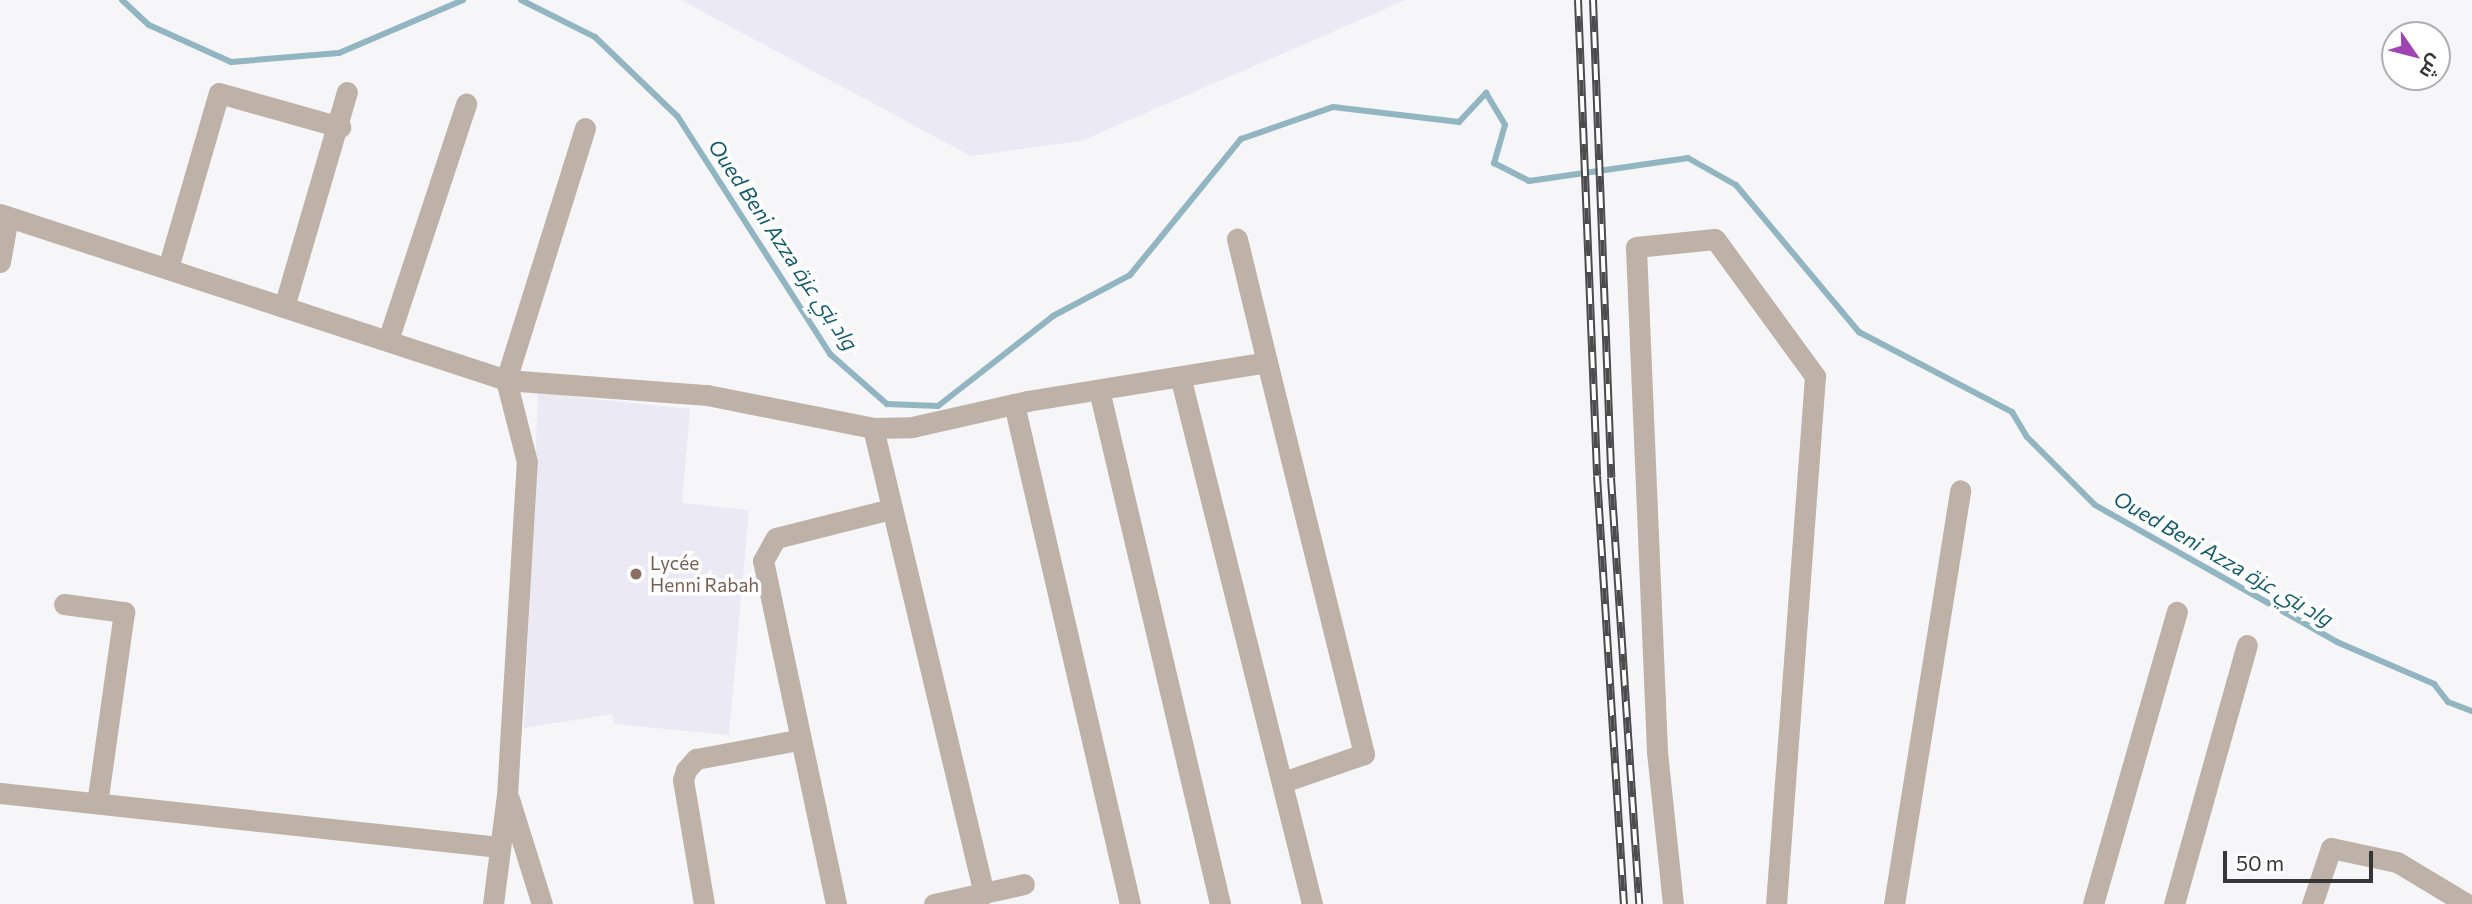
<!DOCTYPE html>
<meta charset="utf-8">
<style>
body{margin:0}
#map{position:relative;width:2472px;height:904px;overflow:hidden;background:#f6f6f9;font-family:Commissioner,Cairo,sans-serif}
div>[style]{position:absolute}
.built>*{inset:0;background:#eae9f4}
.stream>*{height:6px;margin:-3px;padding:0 3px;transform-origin:3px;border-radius:3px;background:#91b6c2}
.minor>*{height:21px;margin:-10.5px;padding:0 10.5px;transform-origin:10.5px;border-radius:10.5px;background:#beb2a8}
.rail>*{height:8px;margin-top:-4px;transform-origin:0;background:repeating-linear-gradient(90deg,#fff 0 16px,#4c4c4d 0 32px);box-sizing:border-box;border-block:2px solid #4c4c4d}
.dots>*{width:19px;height:19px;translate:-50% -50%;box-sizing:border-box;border:4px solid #fff;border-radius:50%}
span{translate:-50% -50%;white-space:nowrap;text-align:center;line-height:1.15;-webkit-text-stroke:7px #fff;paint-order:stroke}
.education-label{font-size:19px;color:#785e54}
.left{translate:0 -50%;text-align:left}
.water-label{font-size:21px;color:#135c6e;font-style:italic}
.north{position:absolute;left:2381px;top:21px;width:70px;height:70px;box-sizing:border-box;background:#fff;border:2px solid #afafaf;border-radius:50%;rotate:125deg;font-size:19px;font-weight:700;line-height:28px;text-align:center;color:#363637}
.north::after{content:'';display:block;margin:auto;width:24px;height:32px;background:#9f45b1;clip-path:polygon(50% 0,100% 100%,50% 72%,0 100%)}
.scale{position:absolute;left:2223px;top:851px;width:150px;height:32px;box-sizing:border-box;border:4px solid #363637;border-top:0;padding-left:9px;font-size:21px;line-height:24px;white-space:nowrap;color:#363637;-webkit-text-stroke:5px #fff;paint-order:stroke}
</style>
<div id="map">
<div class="built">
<div style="clip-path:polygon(681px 0,1406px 0,1081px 141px,971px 156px)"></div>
<div style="clip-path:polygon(538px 393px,690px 409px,682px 503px,749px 510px,729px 735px,614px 724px,612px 714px,524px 728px)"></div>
</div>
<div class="stream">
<div style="left:122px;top:0;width:37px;rotate:43deg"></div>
<div style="left:149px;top:25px;width:90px;rotate:24.3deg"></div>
<div style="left:231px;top:62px;width:108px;rotate:-4.8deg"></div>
<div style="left:339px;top:53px;width:135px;rotate:-23.1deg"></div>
<div style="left:521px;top:0;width:83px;rotate:26.6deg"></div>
<div style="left:595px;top:37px;width:115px;rotate:43.9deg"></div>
<div style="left:678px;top:117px;width:282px;rotate:57.3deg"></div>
<div style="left:830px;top:354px;width:76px;rotate:41.3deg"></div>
<div style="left:887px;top:404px;width:51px;rotate:2.2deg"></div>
<div style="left:938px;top:406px;width:146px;rotate:-38deg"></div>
<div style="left:1053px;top:316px;width:87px;rotate:-28deg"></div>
<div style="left:1130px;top:275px;width:176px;rotate:-50.8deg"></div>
<div style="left:1241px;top:139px;width:97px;rotate:-19.2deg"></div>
<div style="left:1333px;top:107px;width:127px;rotate:6.8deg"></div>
<div style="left:1459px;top:122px;width:40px;rotate:-47deg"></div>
<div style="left:1486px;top:93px;width:37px;rotate:59deg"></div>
<div style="left:1505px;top:125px;width:40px;rotate:106deg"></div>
<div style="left:1494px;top:163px;width:39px;rotate:27deg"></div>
<div style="left:1529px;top:181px;width:161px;rotate:-8.2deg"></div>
<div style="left:1688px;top:158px;width:55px;rotate:29.4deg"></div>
<div style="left:1736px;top:185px;width:192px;rotate:50.1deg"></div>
<div style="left:1859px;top:332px;width:173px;rotate:27.6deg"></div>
<div style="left:2012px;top:412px;width:29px;rotate:59deg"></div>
<div style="left:2027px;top:437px;width:96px;rotate:45deg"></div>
<div style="left:2095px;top:505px;width:278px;rotate:29.5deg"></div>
<div style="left:2337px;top:642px;width:106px;rotate:23.4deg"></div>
<div style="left:2434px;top:684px;width:23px;rotate:52deg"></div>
<div style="left:2448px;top:702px;width:26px;rotate:21deg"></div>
</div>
<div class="minor">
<div style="left:0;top:214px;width:533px;rotate:18.16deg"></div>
<div style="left:506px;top:380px;width:202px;rotate:4.3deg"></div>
<div style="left:707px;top:395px;width:169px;rotate:11.2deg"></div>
<div style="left:873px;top:428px;width:39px;rotate:-1deg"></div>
<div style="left:912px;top:427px;width:118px;rotate:-12.7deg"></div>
<div style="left:1027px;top:401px;width:243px;rotate:-9.2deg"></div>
<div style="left:1267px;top:362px;width:127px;rotate:-103.7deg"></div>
<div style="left:0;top:262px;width:46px;rotate:-79.9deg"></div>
<div style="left:168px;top:268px;width:182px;rotate:-73.8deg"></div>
<div style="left:219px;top:93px;width:126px;rotate:15.7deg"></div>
<div style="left:284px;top:307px;width:224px;rotate:-73.7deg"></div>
<div style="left:388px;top:340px;width:249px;rotate:-71.7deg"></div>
<div style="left:1267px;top:362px;width:404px;rotate:76.1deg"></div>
<div style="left:1364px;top:754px;width:86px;rotate:160.9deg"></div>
<div style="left:1181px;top:380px;width:540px;rotate:75.96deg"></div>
<div style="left:1099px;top:390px;width:528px;rotate:76.75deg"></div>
<div style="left:1014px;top:404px;width:513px;rotate:76.94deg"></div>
<div style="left:873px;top:428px;width:479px;rotate:76.6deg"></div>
<div style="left:64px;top:604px;width:61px;rotate:7.6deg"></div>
<div style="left:124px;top:612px;width:193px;rotate:98deg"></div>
<div style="left:0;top:793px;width:502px;rotate:6.18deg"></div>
<div style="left:509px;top:799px;width:110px;rotate:72.6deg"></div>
<div style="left:493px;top:904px;width:110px;rotate:-82.7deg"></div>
<div style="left:507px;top:795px;width:334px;rotate:-86.6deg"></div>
<div style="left:527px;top:462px;width:85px;rotate:-104.4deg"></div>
<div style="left:506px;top:380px;width:264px;rotate:-72.6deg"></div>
<div style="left:704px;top:904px;width:126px;rotate:-99.6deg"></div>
<div style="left:683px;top:780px;width:10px;rotate:-73deg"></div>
<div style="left:686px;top:770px;width:15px;rotate:-48deg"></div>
<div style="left:696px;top:759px;width:104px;rotate:-10.6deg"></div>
<div style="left:836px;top:904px;width:351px;rotate:-102deg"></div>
<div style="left:763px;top:561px;width:26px;rotate:-61deg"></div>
<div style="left:776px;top:538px;width:119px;rotate:-14.2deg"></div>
<div style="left:934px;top:904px;width:92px;rotate:-12.5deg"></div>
<div style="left:1673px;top:904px;width:154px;rotate:-96deg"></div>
<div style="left:1657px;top:751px;width:504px;rotate:-92.39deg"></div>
<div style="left:1636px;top:247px;width:79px;rotate:-5.8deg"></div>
<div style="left:1715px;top:239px;width:170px;rotate:53.9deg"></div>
<div style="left:1815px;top:376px;width:529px;rotate:94.22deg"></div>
<div style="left:1894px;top:904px;width:419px;rotate:-80.9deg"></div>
<div style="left:2093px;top:904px;width:304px;rotate:-74deg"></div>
<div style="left:2174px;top:904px;width:269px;rotate:-74.3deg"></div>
<div style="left:2312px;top:904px;width:59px;rotate:-71.3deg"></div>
<div style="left:2331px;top:848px;width:67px;rotate:12deg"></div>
<div style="left:2397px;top:862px;width:82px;rotate:31deg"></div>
</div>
<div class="rail">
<div style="left:1578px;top:0;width:476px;rotate:87.7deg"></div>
<div style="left:1597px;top:476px;width:429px;rotate:86.4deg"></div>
<div style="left:1593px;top:0;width:478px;rotate:87.8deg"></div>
<div style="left:1611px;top:478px;width:427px;rotate:86.2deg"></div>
</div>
<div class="dots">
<div style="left:636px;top:574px;background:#8d6e63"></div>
</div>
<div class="education-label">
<span class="left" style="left:650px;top:574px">Lycée<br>Henni Rabah</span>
</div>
<div class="water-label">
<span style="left:783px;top:244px;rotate:56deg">Oued Beni Azza واد بني عزة</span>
<span style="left:2223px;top:558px;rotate:30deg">Oued Beni Azza واد بني عزة</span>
</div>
<div class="north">ش</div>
<div class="scale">50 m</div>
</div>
